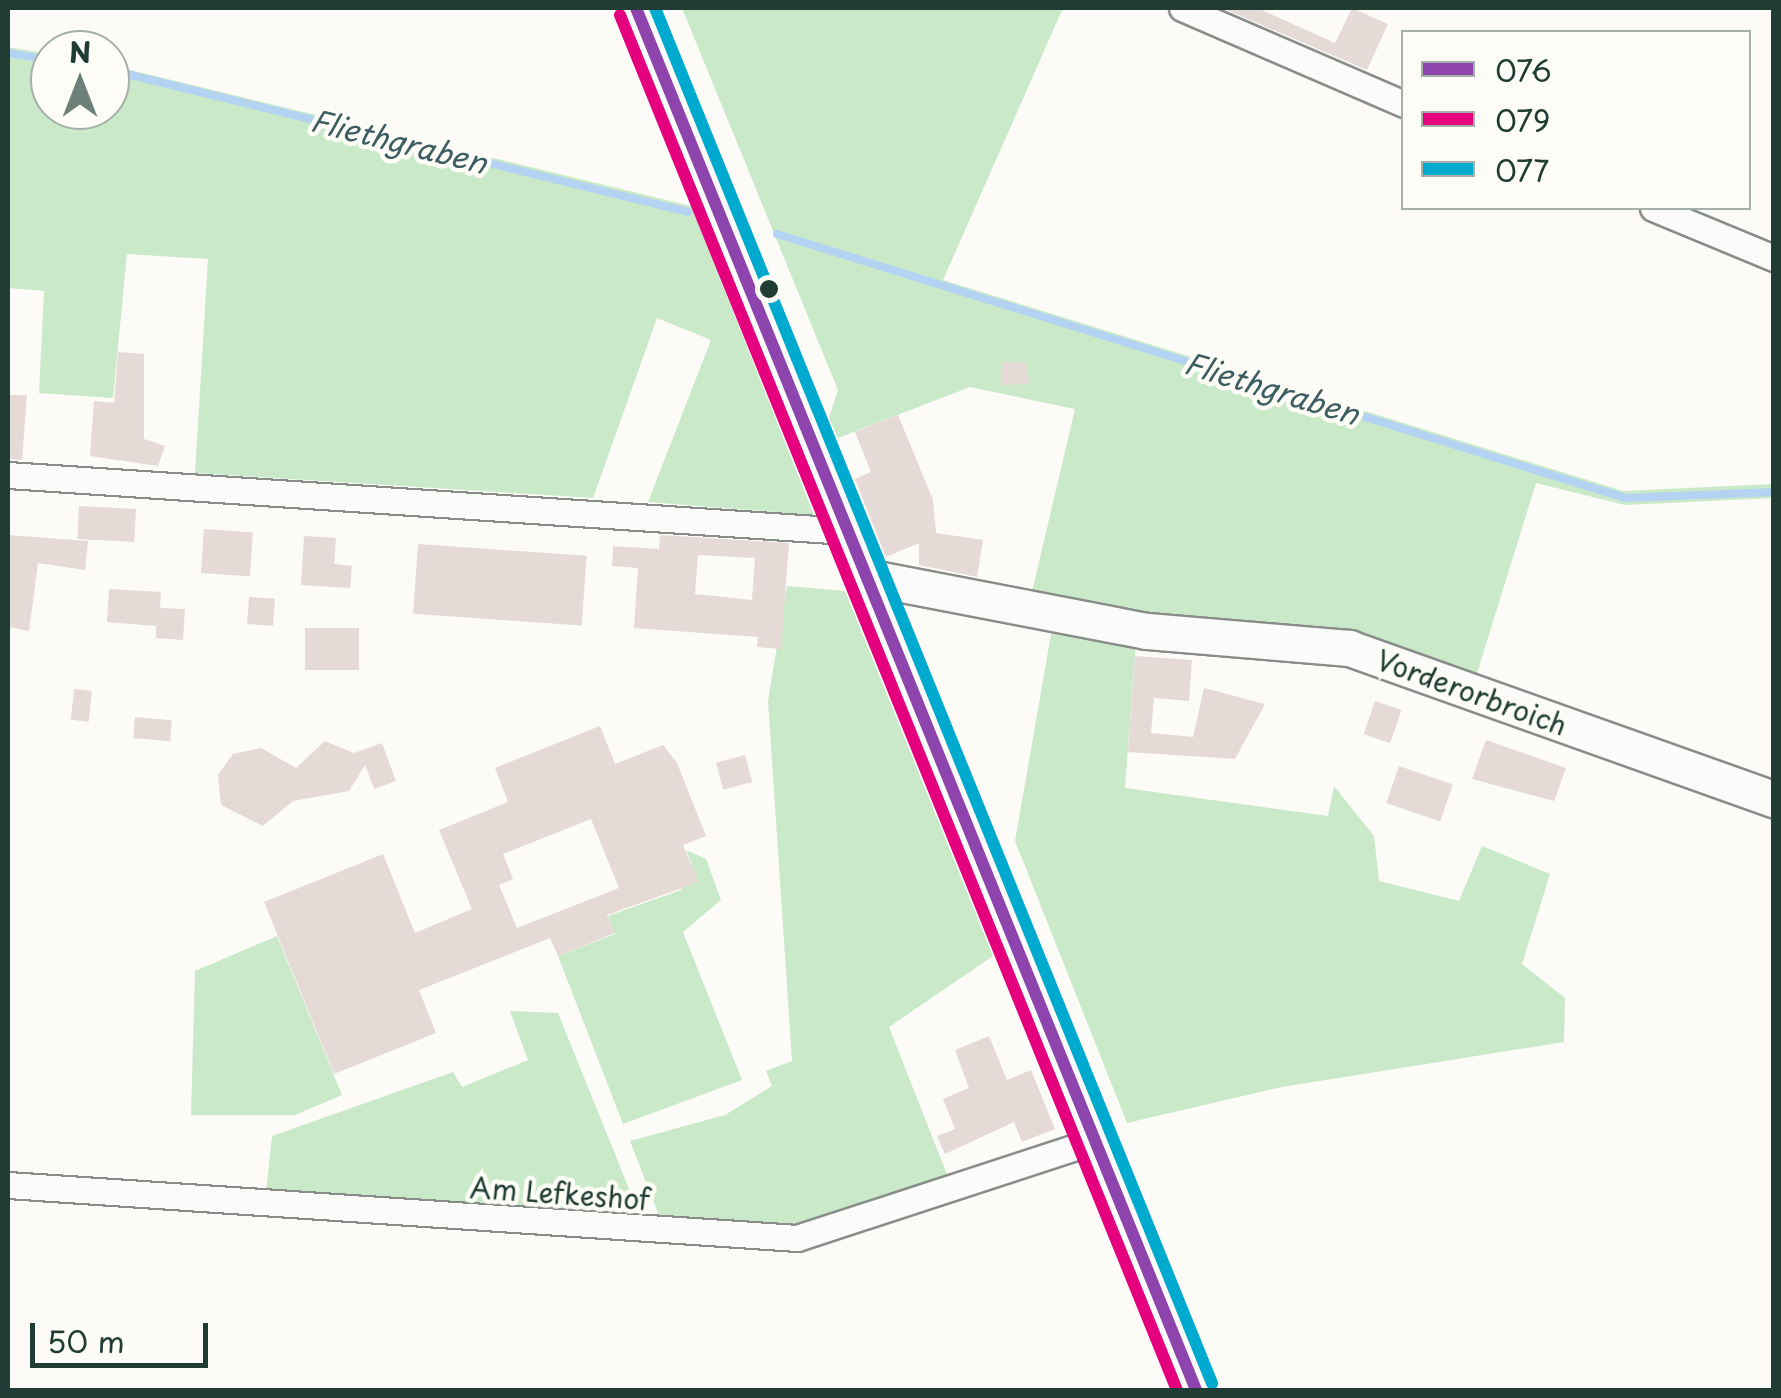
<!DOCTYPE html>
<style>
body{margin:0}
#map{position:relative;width:1781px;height:1398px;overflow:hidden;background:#fcfbf8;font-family:"Playpen Sans",sans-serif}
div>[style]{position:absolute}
.green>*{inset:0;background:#cae9c8}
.stream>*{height:8px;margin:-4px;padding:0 4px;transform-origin:4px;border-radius:4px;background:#b4d3f2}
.building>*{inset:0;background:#e5dad5;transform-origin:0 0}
.roads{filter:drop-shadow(2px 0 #888d8a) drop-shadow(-2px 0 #888d8a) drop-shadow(0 2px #888d8a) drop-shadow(0 -2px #888d8a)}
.street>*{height:25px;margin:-12.5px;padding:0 12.5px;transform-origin:12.5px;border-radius:12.5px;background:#fbfbf9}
.secondary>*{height:35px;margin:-17.5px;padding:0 17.5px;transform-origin:17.5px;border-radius:17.5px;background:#fbfbf9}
.bus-1>*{height:12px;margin:-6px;padding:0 6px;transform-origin:6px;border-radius:6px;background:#8e44ad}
.bus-2>*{height:12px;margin:-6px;padding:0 6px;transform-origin:6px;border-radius:6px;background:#e5007d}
.bus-3>*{height:12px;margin:-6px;padding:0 6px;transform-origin:6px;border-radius:6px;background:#00a9ce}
.dots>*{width:28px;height:28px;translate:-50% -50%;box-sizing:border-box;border:5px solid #fdfcf7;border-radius:50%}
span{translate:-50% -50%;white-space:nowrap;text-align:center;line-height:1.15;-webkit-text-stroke:9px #fdfcf7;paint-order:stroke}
.street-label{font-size:28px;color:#1f3d34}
.water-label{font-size:30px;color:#3c5e63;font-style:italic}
.frame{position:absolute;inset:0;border:10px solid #1f3d34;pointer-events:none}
.legend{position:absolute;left:1401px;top:30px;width:350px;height:180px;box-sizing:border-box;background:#fdfcf7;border:2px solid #a4b0a9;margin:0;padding:12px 18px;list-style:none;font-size:30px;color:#1f3d34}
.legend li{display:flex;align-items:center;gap:20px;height:50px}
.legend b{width:50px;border:2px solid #a4b0a9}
.north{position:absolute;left:30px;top:30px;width:100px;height:100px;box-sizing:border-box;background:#fdfcf7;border:2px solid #a4b0a9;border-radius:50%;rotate:0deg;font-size:28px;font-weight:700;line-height:40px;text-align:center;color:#1f3d34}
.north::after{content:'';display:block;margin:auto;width:35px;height:45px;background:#6c8079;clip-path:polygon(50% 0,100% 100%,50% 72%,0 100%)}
.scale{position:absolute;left:30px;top:1323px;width:178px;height:45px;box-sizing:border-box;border:5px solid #1f3d34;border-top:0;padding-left:12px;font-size:30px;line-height:35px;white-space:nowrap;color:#1f3d34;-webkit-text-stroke:8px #fdfcf7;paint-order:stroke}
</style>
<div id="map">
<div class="green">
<div style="clip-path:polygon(682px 8px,1063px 8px,943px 280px,1623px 491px,1773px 484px,1773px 498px,1625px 505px,1536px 483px,1474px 683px,1031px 596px,1075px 409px,970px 387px,838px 438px,829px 418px,838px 390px)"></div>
<div style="clip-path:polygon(8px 47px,50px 54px,50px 110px,110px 110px,110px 65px,691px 206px,814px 515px,648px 502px,711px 340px,657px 318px,593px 498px,195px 473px,208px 259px,127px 254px,113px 398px,39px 393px,44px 291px,8px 288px)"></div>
<div style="clip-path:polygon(787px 586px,845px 591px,993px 956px,889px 1027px,950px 1182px,801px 1231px,661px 1221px,630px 1141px,725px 1115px,772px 1086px,766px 1071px,792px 1061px,768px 701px)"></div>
<div style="clip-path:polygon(1053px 623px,1136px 641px,1125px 788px,1328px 816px,1334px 786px,1374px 836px,1379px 881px,1459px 901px,1482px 846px,1550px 874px,1522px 964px,1565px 998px,1564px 1042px,1282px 1087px,1127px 1123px,1015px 841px)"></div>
<div style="clip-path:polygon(686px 850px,706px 859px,721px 900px,683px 932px,742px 1080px,623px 1124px,558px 956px,615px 934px,608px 916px,681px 890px,682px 869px,692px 864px)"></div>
<div style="clip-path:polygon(277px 936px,342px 1095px,295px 1115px,191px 1115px,195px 971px)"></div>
<div style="clip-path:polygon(510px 1011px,558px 1013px,632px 1196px,620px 1218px,266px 1193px,272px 1136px,453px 1072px,462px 1087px,528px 1060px)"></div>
</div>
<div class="stream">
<div style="left:8px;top:53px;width:43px;rotate:9.5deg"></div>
<div style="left:110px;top:70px;width:595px;rotate:13.8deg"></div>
<div style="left:777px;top:234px;width:888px;rotate:17.29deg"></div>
<div style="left:1625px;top:498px;width:149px;rotate:-2.3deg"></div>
</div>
<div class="building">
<div style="clip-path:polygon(1222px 8px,1257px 8px,1335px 43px,1352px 8px,1388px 24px,1367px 70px)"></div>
<div style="clip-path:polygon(118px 352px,144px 354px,144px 439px,165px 446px,158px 466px,90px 456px,94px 401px,114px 403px)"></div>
<div style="clip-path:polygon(1002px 362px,1025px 362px,1030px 384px,1002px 385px)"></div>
<div style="clip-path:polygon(8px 395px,27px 395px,22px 460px,8px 459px)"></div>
<div style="clip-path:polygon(898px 415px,933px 500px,936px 533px,983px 540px,977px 577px,919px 565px,919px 543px,886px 557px,855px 479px,871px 472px,855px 432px)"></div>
<div style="left:79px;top:506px;width:57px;height:33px;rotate:3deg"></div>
<div style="left:204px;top:529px;width:49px;height:44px;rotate:4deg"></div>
<div style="clip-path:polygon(8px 535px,88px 541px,85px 570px,38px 563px,29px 631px,8px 627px)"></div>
<div style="clip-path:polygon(evenodd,660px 535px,789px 543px,781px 649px,757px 647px,758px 637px,634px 628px,638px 568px,612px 566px,613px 546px,659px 549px,660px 535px,698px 555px,755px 558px,752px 600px,695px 594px,698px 555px)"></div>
<div style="clip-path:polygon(304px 536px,336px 538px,334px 564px,352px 566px,350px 588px,301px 585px)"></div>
<div style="left:418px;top:544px;width:169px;height:70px;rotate:4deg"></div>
<div style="clip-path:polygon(109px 589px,161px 592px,160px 608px,185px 609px,183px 640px,156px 638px,156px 626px,107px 622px)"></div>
<div style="left:249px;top:597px;width:26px;height:27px;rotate:4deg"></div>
<div style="left:305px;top:628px;width:54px;height:42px"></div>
<div style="clip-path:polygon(1135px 656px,1192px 660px,1189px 701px,1154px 698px,1151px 733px,1193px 737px,1204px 688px,1265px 704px,1235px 759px,1128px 752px)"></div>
<div style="left:74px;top:689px;width:18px;height:31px;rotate:6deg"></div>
<div style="left:1375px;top:701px;width:28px;height:35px;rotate:19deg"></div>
<div style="left:135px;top:717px;width:37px;height:21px;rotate:5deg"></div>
<div style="clip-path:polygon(evenodd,600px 726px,615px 764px,663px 745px,677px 763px,706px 836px,683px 845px,699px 882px,607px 915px,615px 933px,558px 956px,550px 938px,419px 990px,436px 1033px,334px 1074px,264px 902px,383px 854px,415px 933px,472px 909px,439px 830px,508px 802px,495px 768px,600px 726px,591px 819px,619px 888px,517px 928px,499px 885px,513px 879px,503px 854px,591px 819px)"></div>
<div style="clip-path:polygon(1486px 740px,1566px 768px,1554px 801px,1472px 779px)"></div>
<div style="clip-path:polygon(325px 741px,354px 753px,382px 743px,396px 781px,374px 789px,365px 765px,349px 791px,293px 801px,263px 826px,221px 805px,218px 775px,233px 754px,261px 748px,296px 768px)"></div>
<div style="left:745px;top:755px;width:28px;height:30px;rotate:75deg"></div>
<div style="left:1399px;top:766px;width:57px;height:39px;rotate:19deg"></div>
<div style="clip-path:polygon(989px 1036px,1007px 1080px,1031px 1070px,1055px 1129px,1022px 1142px,1014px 1122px,945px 1154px,937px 1136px,955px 1129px,943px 1099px,969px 1088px,955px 1050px)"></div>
</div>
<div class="roads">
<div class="street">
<div style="left:1182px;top:8px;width:242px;rotate:23.4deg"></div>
<div style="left:1653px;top:208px;width:131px;rotate:22.5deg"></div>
<div style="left:8px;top:475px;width:841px;rotate:3.82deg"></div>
<div style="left:8px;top:1185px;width:791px;rotate:3.84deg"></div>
<div style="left:797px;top:1238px;width:312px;rotate:-18.1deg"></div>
</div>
<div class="secondary">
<div style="left:636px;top:8px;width:1491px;rotate:67.94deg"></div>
<div style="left:866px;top:577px;width:286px;rotate:10.9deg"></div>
<div style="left:1147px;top:631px;width:203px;rotate:4.8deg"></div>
<div style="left:1349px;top:648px;width:451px;rotate:19.6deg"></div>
</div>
</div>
<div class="bus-1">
<div style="left:636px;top:8px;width:1491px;rotate:67.94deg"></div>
</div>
<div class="bus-2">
<div style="left:620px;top:15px;width:1484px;rotate:67.95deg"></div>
</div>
<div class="bus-3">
<div style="left:655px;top:8px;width:1484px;rotate:67.95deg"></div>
</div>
<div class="dots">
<div style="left:769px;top:289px;background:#1f3d34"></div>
</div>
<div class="street-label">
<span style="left:1472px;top:692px;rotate:20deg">Vorderorbroich</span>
<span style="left:560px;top:1193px;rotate:4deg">Am Lefkeshof</span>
</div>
<div class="water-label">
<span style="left:399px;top:141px;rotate:14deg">Fliethgraben</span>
<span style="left:1272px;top:388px;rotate:17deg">Fliethgraben</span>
</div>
<div class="frame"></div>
<ul class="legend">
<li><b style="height:12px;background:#8e44ad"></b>076</li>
<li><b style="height:12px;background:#e5007d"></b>079</li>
<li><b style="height:12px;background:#00a9ce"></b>077</li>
</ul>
<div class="north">N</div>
<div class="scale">50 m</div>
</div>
